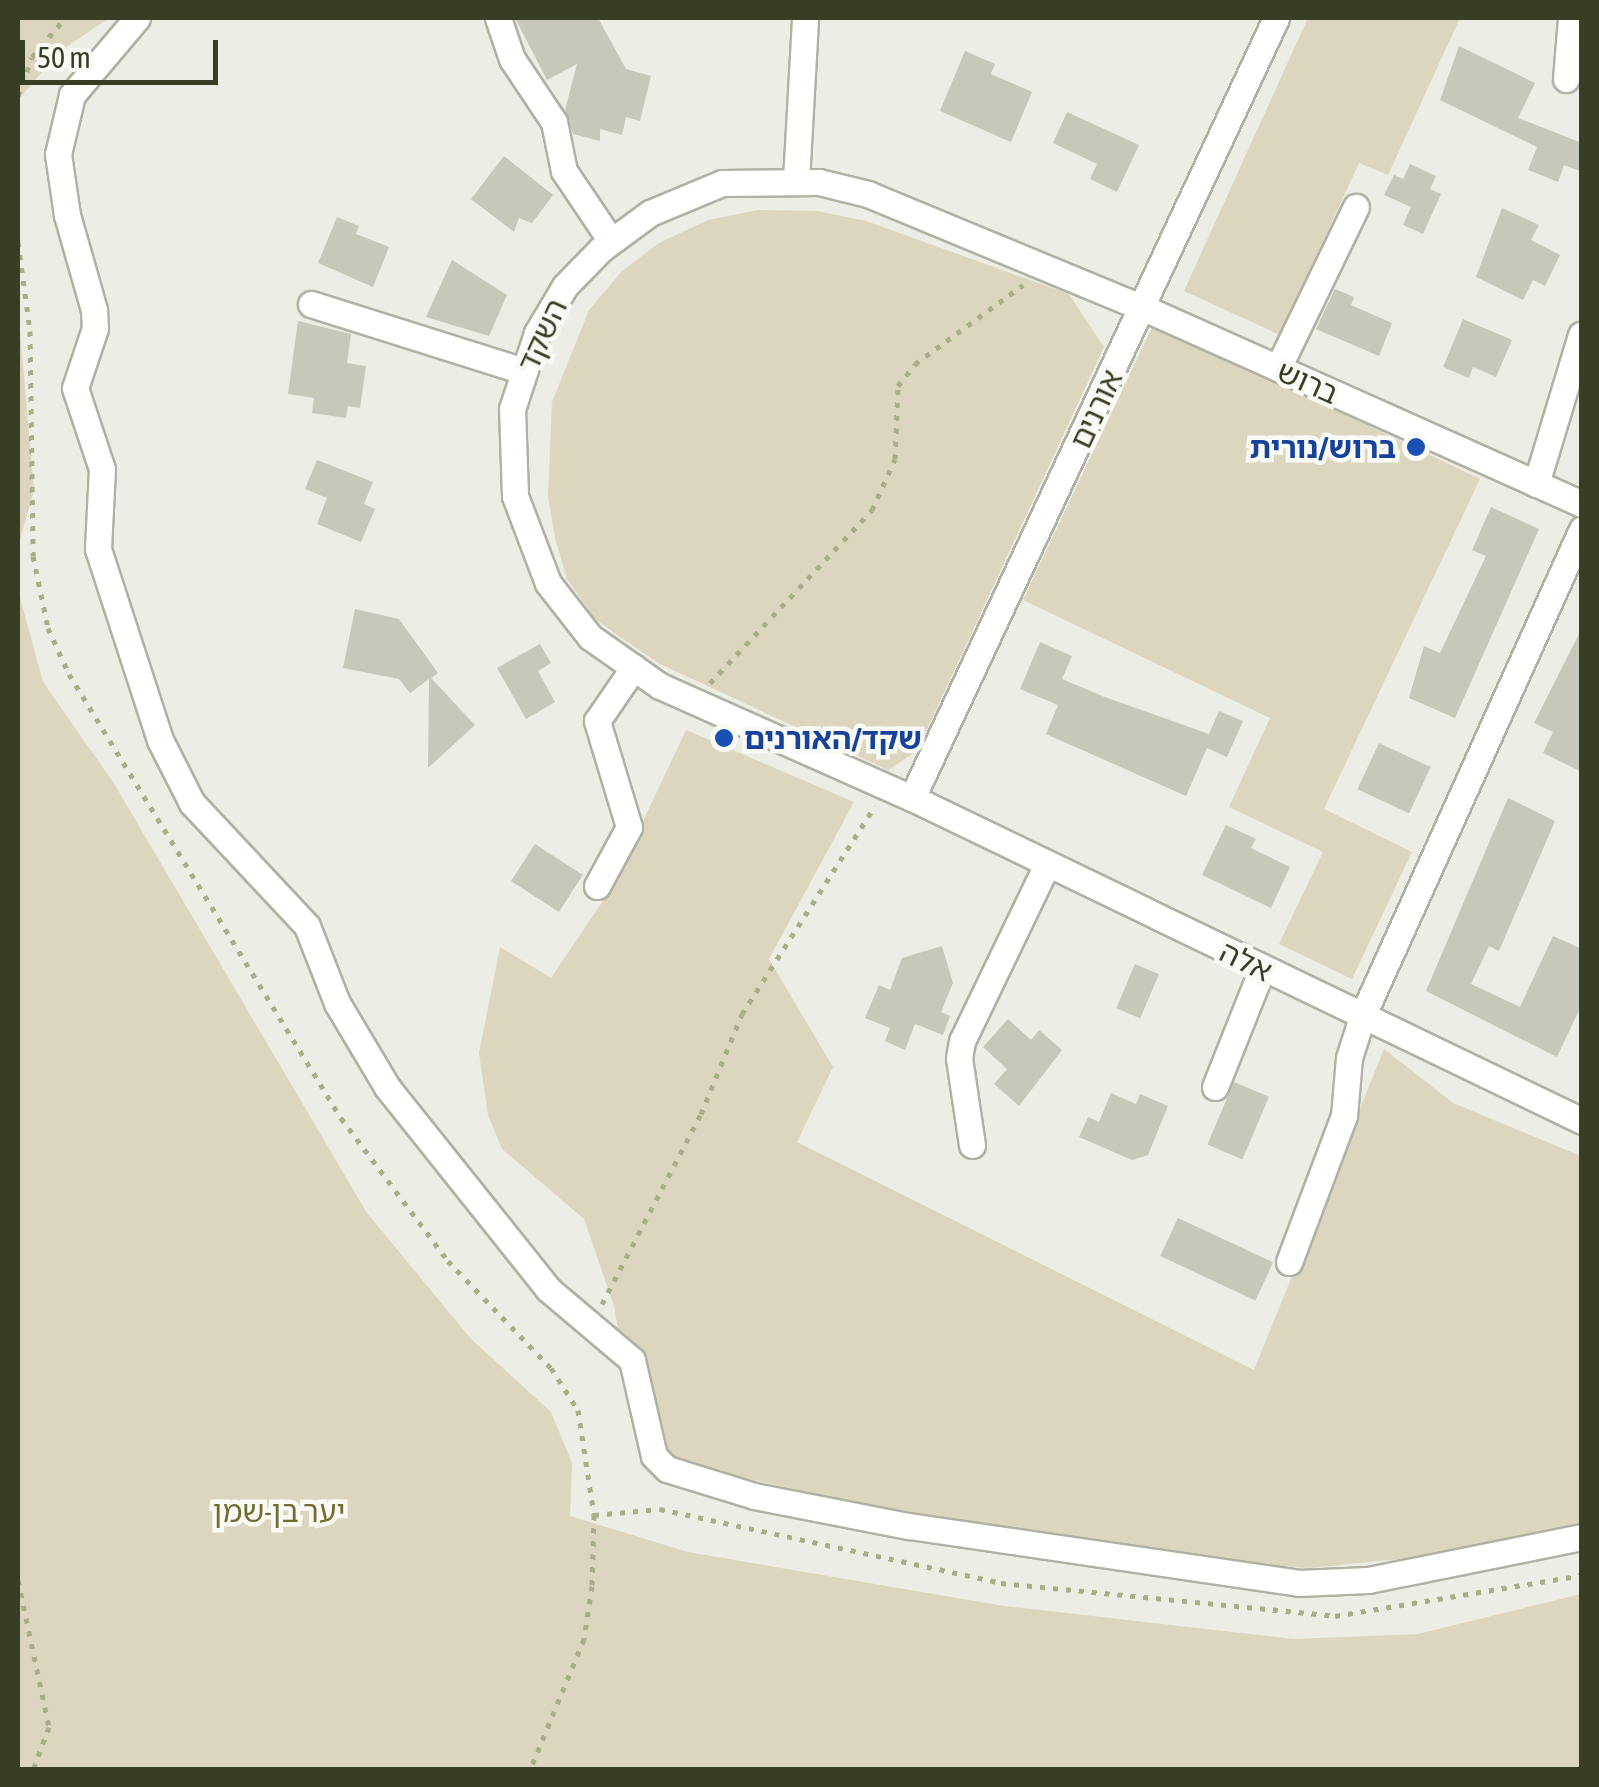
<!DOCTYPE html>
<meta charset="utf-8">
<style>
body{margin:0}
#map{position:relative;width:1599px;height:1787px;overflow:hidden;background:#ecede4;font-family:"Asap Condensed","Noto Sans Hebrew",sans-serif}
div>[style]{position:absolute}
.green>*{inset:0;background:#ddd6be}
.building>*{inset:0;background:#c7c8b9;transform-origin:0 0}
.path>*{height:5px;margin-top:-2.5px;transform-origin:0;background:repeating-linear-gradient(90deg,#a7af86 0 5px,transparent 0 13px)}
.roads{filter:drop-shadow(2px 0 #afb2a3) drop-shadow(-2px 0 #afb2a3) drop-shadow(0 2px #afb2a3) drop-shadow(0 -2px #afb2a3)}
.minor>*{height:25px;margin:-12.5px;padding:0 12.5px;transform-origin:12.5px;border-radius:12.5px;background:#fff}
.dots>*{width:28px;height:28px;translate:-50% -50%;box-sizing:border-box;border:5px solid #f9f9f5;border-radius:50%}
span{translate:-50% -50%;white-space:nowrap;text-align:center;line-height:1.15;-webkit-text-stroke:9px #f9f9f5;paint-order:stroke}
.street-label{font-size:30px;color:#383e24}
.transit-label{font-size:30px;color:#164399;font-weight:700}
.right{translate:-100% -50%;text-align:right}
.left{translate:0 -50%;text-align:left}
.park-label{font-size:30px;color:#736d30}
.frame{position:absolute;inset:0;border:20px solid #383e24;pointer-events:none}
.scale{position:absolute;left:20px;top:40px;width:198px;height:45px;box-sizing:border-box;border:5px solid #383e24;border-top:0;padding-left:12px;font-size:30px;line-height:35px;white-space:nowrap;color:#383e24;-webkit-text-stroke:8px #f9f9f5;paint-order:stroke}
</style>
<div id="map">
<div class="green">
<div style="clip-path:polygon(18px 18px,109px 18px,59px 52px,18px 100px)"></div>
<div style="clip-path:polygon(1308px 18px,1460px 18px,1388px 175px,1359px 163px,1280px 335px,1184px 291px)"></div>
<div style="clip-path:polygon(758px 210px,817px 211px,866px 221px,1069px 294px,1104px 347px,917px 751px,888px 770px,660px 664px,617px 635px,595px 619px,567px 579px,555px 538px,548px 497px,552px 402px,589px 310px,622px 271px,659px 243px,708px 220px)"></div>
<div style="clip-path:polygon(18px 308px,34px 490px,18px 547px)"></div>
<div style="clip-path:polygon(1154px 323px,1480px 479px,1324px 809px,1412px 852px,1352px 979px,1279px 944px,1323px 852px,1229px 807px,1270px 718px,1023px 600px)"></div>
<div style="clip-path:polygon(18px 590px,43px 682px,113px 782px,367px 1213px,471px 1339px,551px 1412px,572px 1463px,570px 1516px,688px 1552px,1004px 1606px,1294px 1639px,1418px 1634px,1581px 1594px,1581px 1769px,18px 1769px)"></div>
<div style="clip-path:polygon(686px 730px,854px 802px,769px 959px,833px 1067px,797px 1142px,1254px 1370px,1384px 1049px,1453px 1103px,1581px 1156px,1581px 1524px,1409px 1558px,1310px 1568px,1196px 1561px,948px 1524px,671px 1461px,637px 1438px,614px 1306px,584px 1219px,502px 1149px,488px 1115px,479px 1053px,500px 947px,551px 978px,611px 889px)"></div>
</div>
<div class="building">
<div style="clip-path:polygon(515px 18px,598px 18px,626px 69px,651px 76px,640px 121px,626px 117px,622px 135px,600px 129px,600px 141px,573px 134px,565px 110px,577px 64px,547px 80px)"></div>
<div style="clip-path:polygon(1459px 46px,1535px 83px,1518px 118px,1582px 143px,1582px 172px,1564px 165px,1558px 182px,1528px 170px,1537px 147px,1440px 100px)"></div>
<div style="clip-path:polygon(965px 51px,995px 64px,991px 74px,1032px 92px,1011px 142px,940px 111px)"></div>
<div style="clip-path:polygon(1067px 112px,1139px 145px,1117px 192px,1090px 179px,1097px 164px,1053px 143px)"></div>
<div style="clip-path:polygon(504px 156px,553px 195px,532px 223px,519px 218px,514px 232px,471px 199px)"></div>
<div style="clip-path:polygon(1410px 164px,1436px 176px,1430px 189px,1441px 194px,1423px 234px,1403px 225px,1411px 207px,1384px 195px,1394px 175px,1403px 179px)"></div>
<div style="clip-path:polygon(1502px 208px,1539px 225px,1531px 240px,1560px 255px,1545px 286px,1533px 280px,1523px 300px,1476px 277px)"></div>
<div style="clip-path:polygon(337px 217px,359px 226px,356px 234px,389px 247px,373px 287px,318px 263px)"></div>
<div style="clip-path:polygon(452px 260px,507px 295px,489px 336px,426px 317px)"></div>
<div style="clip-path:polygon(1335px 289px,1354px 297px,1351px 305px,1392px 323px,1379px 356px,1316px 329px)"></div>
<div style="clip-path:polygon(1463px 319px,1512px 340px,1496px 377px,1473px 367px,1469px 378px,1443px 367px)"></div>
<div style="clip-path:polygon(298px 321px,351px 334px,347px 363px,366px 366px,360px 408px,348px 406px,346px 418px,312px 413px,314px 398px,288px 394px)"></div>
<div style="clip-path:polygon(317px 460px,373px 482px,364px 504px,375px 509px,361px 542px,317px 524px,327px 498px,305px 489px)"></div>
<div style="clip-path:polygon(1491px 507px,1539px 529px,1455px 718px,1409px 698px,1424px 646px,1440px 653px,1486px 556px,1472px 550px)"></div>
<div style="clip-path:polygon(355px 609px,399px 619px,438px 673px,431px 678px,475px 725px,428px 768px,429px 679px,410px 693px,399px 679px,343px 668px)"></div>
<div style="clip-path:polygon(1582px 628px,1582px 772px,1543px 753px,1553px 732px,1534px 723px)"></div>
<div style="clip-path:polygon(1040px 642px,1072px 656px,1062px 679px,1102px 696px,1209px 734px,1219px 711px,1243px 721px,1227px 757px,1207px 748px,1186px 796px,1046px 734px,1058px 705px,1020px 689px)"></div>
<div style="clip-path:polygon(540px 644px,551px 663px,538px 671px,555px 702px,526px 719px,497px 668px)"></div>
<div style="left:1379px;top:743px;width:57px;height:51px;rotate:25deg"></div>
<div style="clip-path:polygon(1508px 798px,1555px 821px,1499px 951px,1489px 946px,1471px 984px,1520px 1007px,1553px 936px,1582px 949px,1582px 1004px,1557px 1057px,1426px 991px)"></div>
<div style="clip-path:polygon(1226px 825px,1256px 839px,1251px 848px,1290px 867px,1271px 908px,1202px 875px)"></div>
<div style="left:535px;top:844px;width:57px;height:44px;rotate:33deg"></div>
<div style="clip-path:polygon(942px 946px,953px 983px,941px 1012px,950px 1016px,943px 1035px,915px 1024px,905px 1050px,885px 1041px,890px 1028px,865px 1018px,879px 985px,890px 990px,902px 958px)"></div>
<div style="left:1135px;top:964px;width:26px;height:48px;rotate:23deg"></div>
<div style="clip-path:polygon(1008px 1019px,1031px 1040px,1039px 1030px,1062px 1050px,1019px 1106px,994px 1084px,1007px 1069px,983px 1047px)"></div>
<div style="left:1234px;top:1082px;width:38px;height:68px;rotate:23deg"></div>
<div style="clip-path:polygon(1111px 1093px,1136px 1104px,1140px 1094px,1168px 1106px,1148px 1155px,1132px 1160px,1079px 1137px,1088px 1117px,1099px 1122px)"></div>
<div style="left:1178px;top:1218px;width:105px;height:42px;rotate:25deg"></div>
</div>
<div class="path">
<div style="left:18px;top:96px;width:41px;rotate:-70.3deg"></div>
<div style="left:32px;top:57px;width:51px;rotate:-49.8deg"></div>
<div style="left:18px;top:242px;width:90px;rotate:82.3deg"></div>
<div style="left:30px;top:331px;width:225px;rotate:89.2deg"></div>
<div style="left:33px;top:556px;width:74px;rotate:78.2deg"></div>
<div style="left:48px;top:628px;width:51px;rotate:65.5deg"></div>
<div style="left:69px;top:674px;width:521px;rotate:58.51deg"></div>
<div style="left:341px;top:1118px;width:179px;rotate:53.2deg"></div>
<div style="left:448px;top:1261px;width:149px;rotate:46.1deg"></div>
<div style="left:551px;top:1368px;width:50px;rotate:57.3deg"></div>
<div style="left:578px;top:1410px;width:106px;rotate:81.3deg"></div>
<div style="left:594px;top:1515px;width:71px;rotate:91.6deg"></div>
<div style="left:592px;top:1586px;width:54px;rotate:98.6deg"></div>
<div style="left:584px;top:1639px;width:142px;rotate:112.4deg"></div>
<div style="left:710px;top:683px;width:237px;rotate:-46.9deg"></div>
<div style="left:872px;top:510px;width:56px;rotate:-65.7deg"></div>
<div style="left:895px;top:459px;width:73px;rotate:-87.6deg"></div>
<div style="left:898px;top:386px;width:28px;rotate:-52deg"></div>
<div style="left:915px;top:364px;width:134px;rotate:-36.2deg"></div>
<div style="left:602px;top:1304px;width:214px;rotate:-62.5deg"></div>
<div style="left:701px;top:1114px;width:108px;rotate:-67.7deg"></div>
<div style="left:742px;top:1014px;width:247px;rotate:-57.4deg"></div>
<div style="left:594px;top:1515px;width:66px;rotate:-5.2deg"></div>
<div style="left:660px;top:1509px;width:349px;rotate:12.2deg"></div>
<div style="left:1001px;top:1583px;width:336px;rotate:5.6deg"></div>
<div style="left:1335px;top:1616px;width:250px;rotate:-9.4deg"></div>
<div style="left:18px;top:1580px;width:150px;rotate:78.1deg"></div>
<div style="left:49px;top:1727px;width:46px;rotate:110.4deg"></div>
</div>
<div class="roads">
<div class="minor">
<div style="left:137px;top:18px;width:101px;rotate:130.2deg"></div>
<div style="left:72px;top:95px;width:61px;rotate:103.3deg"></div>
<div style="left:58px;top:154px;width:62px;rotate:81.6deg"></div>
<div style="left:67px;top:215px;width:99px;rotate:74.1deg"></div>
<div style="left:94px;top:310px;width:18px;rotate:87deg"></div>
<div style="left:95px;top:328px;width:63px;rotate:108.4deg"></div>
<div style="left:75px;top:388px;width:85px;rotate:71.6deg"></div>
<div style="left:102px;top:469px;width:80px;rotate:92.9deg"></div>
<div style="left:98px;top:549px;width:201px;rotate:72deg"></div>
<div style="left:160px;top:740px;width:71px;rotate:63.1deg"></div>
<div style="left:192px;top:803px;width:168px;rotate:46.9deg"></div>
<div style="left:307px;top:926px;width:83px;rotate:68.7deg"></div>
<div style="left:337px;top:1003px;width:98px;rotate:59.2deg"></div>
<div style="left:387px;top:1087px;width:258px;rotate:51.4deg"></div>
<div style="left:548px;top:1289px;width:110px;rotate:40.2deg"></div>
<div style="left:632px;top:1360px;width:98px;rotate:77.1deg"></div>
<div style="left:654px;top:1456px;width:18px;rotate:45deg"></div>
<div style="left:667px;top:1469px;width:91px;rotate:17.2deg"></div>
<div style="left:754px;top:1496px;width:158px;rotate:11deg"></div>
<div style="left:909px;top:1526px;width:394px;rotate:8.3deg"></div>
<div style="left:1299px;top:1583px;width:69px;rotate:-2.5deg"></div>
<div style="left:1368px;top:1580px;width:218px;rotate:-11.4deg"></div>
<div style="left:498px;top:18px;width:43px;rotate:71.1deg"></div>
<div style="left:512px;top:59px;width:76px;rotate:56.3deg"></div>
<div style="left:554px;top:122px;width:50px;rotate:78.5deg"></div>
<div style="left:564px;top:171px;width:84px;rotate:56.1deg"></div>
<div style="left:1566px;top:79px;width:61px;rotate:-85.3deg"></div>
<div style="left:796px;top:181px;width:163px;rotate:-86.8deg"></div>
<div style="left:311px;top:304px;width:222px;rotate:17.5deg"></div>
<div style="left:1278px;top:368px;width:179px;rotate:-64.2deg"></div>
<div style="left:1536px;top:484px;width:156px;rotate:-73.2deg"></div>
<div style="left:1582px;top:504px;width:481px;rotate:-155.9deg"></div>
<div style="left:1143px;top:308px;width:298px;rotate:-157.5deg"></div>
<div style="left:868px;top:194px;width:50px;rotate:-166.2deg"></div>
<div style="left:819px;top:182px;width:97px;rotate:179.4deg"></div>
<div style="left:722px;top:183px;width:78px;rotate:157.4deg"></div>
<div style="left:650px;top:213px;width:61px;rotate:143.7deg"></div>
<div style="left:601px;top:249px;width:52px;rotate:134.2deg"></div>
<div style="left:565px;top:286px;width:55px;rotate:120.8deg"></div>
<div style="left:537px;top:333px;width:80px;rotate:108.2deg"></div>
<div style="left:512px;top:409px;width:87px;rotate:88deg"></div>
<div style="left:515px;top:496px;width:93px;rotate:69.2deg"></div>
<div style="left:548px;top:583px;width:68px;rotate:52.1deg"></div>
<div style="left:590px;top:637px;width:85px;rotate:35deg"></div>
<div style="left:660px;top:686px;width:276px;rotate:24deg"></div>
<div style="left:912px;top:798px;width:744px;rotate:25.74deg"></div>
<div style="left:912px;top:798px;width:861px;rotate:-64.98deg"></div>
<div style="left:597px;top:886px;width:67px;rotate:-61.5deg"></div>
<div style="left:629px;top:827px;width:111px;rotate:-106.8deg"></div>
<div style="left:597px;top:721px;width:65px;rotate:-55.6deg"></div>
<div style="left:1215px;top:1087px;width:127px;rotate:-68.3deg"></div>
<div style="left:972px;top:1145px;width:88px;rotate:-98.5deg"></div>
<div style="left:959px;top:1058px;width:17px;rotate:-80deg"></div>
<div style="left:962px;top:1041px;width:196px;rotate:-64.3deg"></div>
<div style="left:1289px;top:1262px;width:156px;rotate:-69.4deg"></div>
<div style="left:1344px;top:1116px;width:58px;rotate:-85.1deg"></div>
<div style="left:1349px;top:1058px;width:43px;rotate:-72.4deg"></div>
<div style="left:1362px;top:1017px;width:535px;rotate:-65.73deg"></div>
</div>
</div>
<div class="dots">
<div style="left:1416px;top:447px;background:#1a4fb4"></div>
<div style="left:724px;top:738px;background:#1a4fb4"></div>
</div>
<div class="street-label">
<span style="left:542px;top:335px;rotate:-65deg">השקד</span>
<span style="left:1308px;top:382px;rotate:24deg">ברוש</span>
<span style="left:1096px;top:409px;rotate:-65deg">אורנים</span>
<span style="left:1246px;top:961px;rotate:26deg">אלה</span>
</div>
<div class="transit-label">
<span class="right" style="left:1396px;top:447px">ברוש/נורית</span>
<span class="left" style="left:744px;top:738px">שקד/האורנים</span>
</div>
<div class="park-label">
<span style="left:279px;top:1511px">יער בן-שמן</span>
</div>
<div class="frame"></div>
<div class="scale">50 m</div>
</div>
